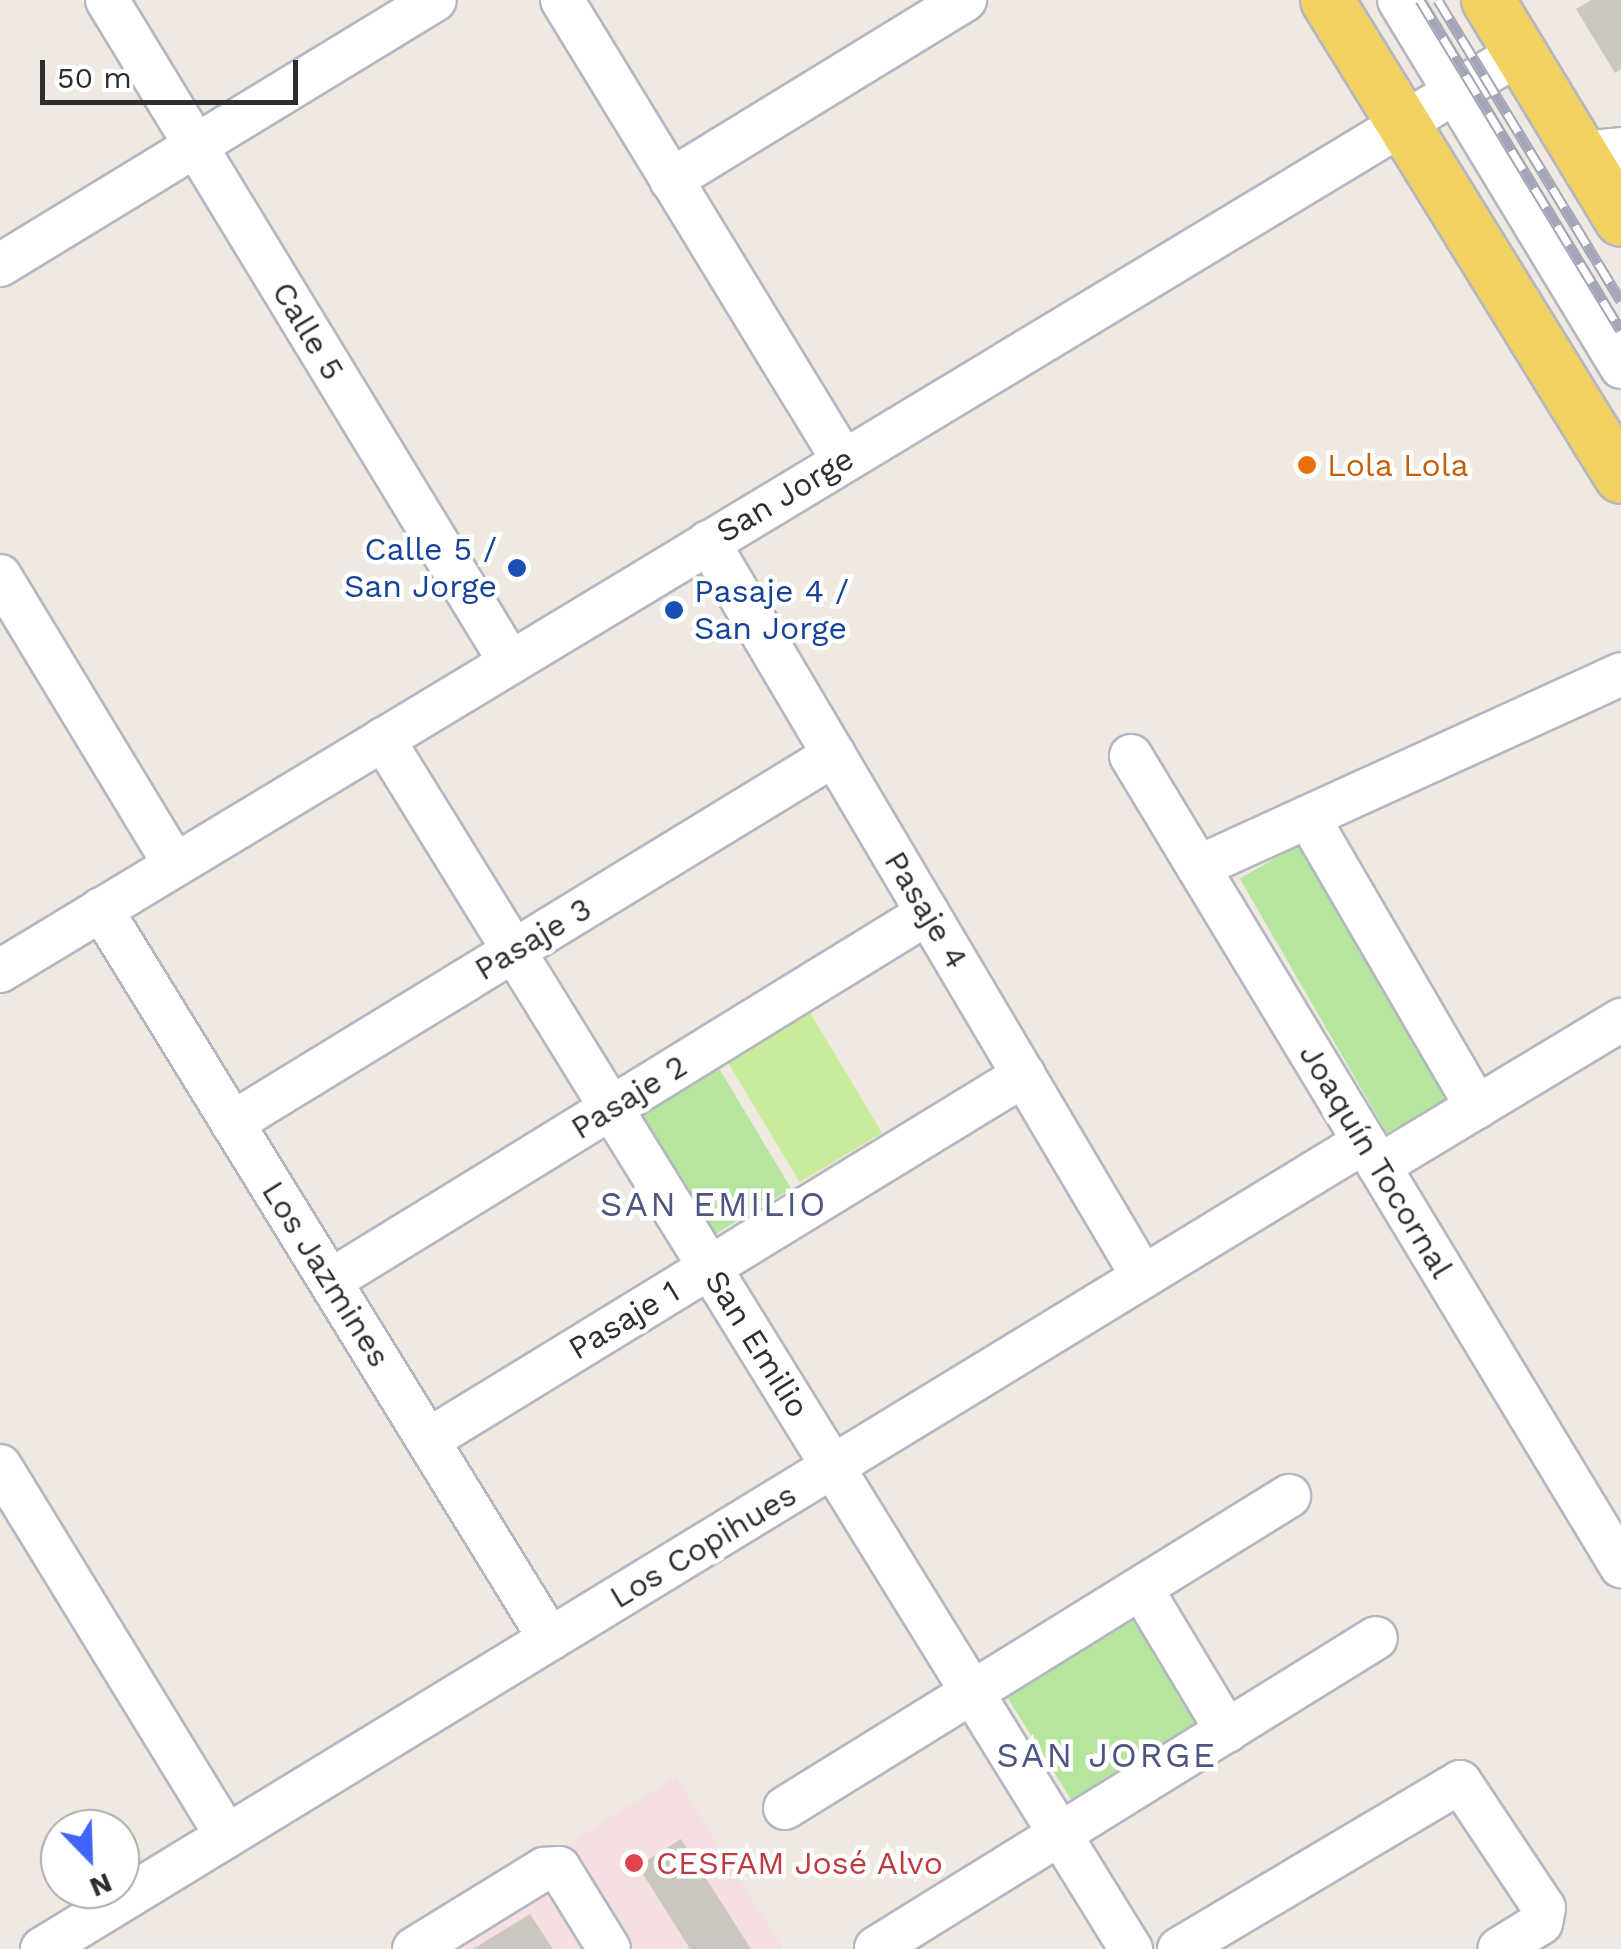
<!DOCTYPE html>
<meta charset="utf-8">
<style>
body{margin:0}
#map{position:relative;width:1621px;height:1949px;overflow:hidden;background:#efe9e1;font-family:"Work Sans",sans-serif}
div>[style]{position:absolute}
.medical>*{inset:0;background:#f5dfe0}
.green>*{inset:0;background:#b6e59e;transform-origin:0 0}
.pitch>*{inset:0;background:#c9ec9a;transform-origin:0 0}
.building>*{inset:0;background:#cbc7bf}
.roads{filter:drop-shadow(2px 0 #b4b7c1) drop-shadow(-2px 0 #b4b7c1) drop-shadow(0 2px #b4b7c1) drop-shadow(0 -2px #b4b7c1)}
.minor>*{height:42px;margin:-21px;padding:0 21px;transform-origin:21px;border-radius:21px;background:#fff}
.major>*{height:52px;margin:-26px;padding:0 26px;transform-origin:26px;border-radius:26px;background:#f2d163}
.rail>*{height:11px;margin-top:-5.5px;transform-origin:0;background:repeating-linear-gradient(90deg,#fff 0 22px,#a3a6b8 0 44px);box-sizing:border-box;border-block:2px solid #a3a6b8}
.dots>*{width:28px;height:28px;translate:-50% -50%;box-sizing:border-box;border:5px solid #fff;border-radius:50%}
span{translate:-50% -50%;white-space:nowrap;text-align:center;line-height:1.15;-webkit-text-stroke:9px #fff;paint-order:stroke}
.street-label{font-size:32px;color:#2e2e2e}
.food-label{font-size:32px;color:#c56008}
.left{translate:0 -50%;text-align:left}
.transit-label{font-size:32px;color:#164399}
.right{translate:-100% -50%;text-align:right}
.health-label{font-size:32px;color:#be3a42}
.neighbourhood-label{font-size:35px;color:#4d5680;letter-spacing:2.5px}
.north{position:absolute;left:40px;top:1809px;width:100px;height:100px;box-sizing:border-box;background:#fff;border:2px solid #ababab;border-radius:50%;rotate:157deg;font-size:28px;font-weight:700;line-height:40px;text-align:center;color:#2e2e2e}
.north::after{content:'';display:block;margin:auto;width:35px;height:45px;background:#4264fb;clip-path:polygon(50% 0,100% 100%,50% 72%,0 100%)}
.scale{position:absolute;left:40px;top:60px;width:258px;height:45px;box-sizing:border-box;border:5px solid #2e2e2e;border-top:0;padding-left:12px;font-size:30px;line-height:35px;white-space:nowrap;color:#2e2e2e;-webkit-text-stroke:8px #fff;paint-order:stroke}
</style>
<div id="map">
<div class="medical">
<div style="clip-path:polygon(676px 1777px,783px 1949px,399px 1949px)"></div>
</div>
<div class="green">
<div style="left:1310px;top:838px;width:294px;height:81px;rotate:60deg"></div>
<div style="left:717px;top:1065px;width:144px;height:104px;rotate:59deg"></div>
<div style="left:1136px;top:1609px;width:145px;height:156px;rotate:58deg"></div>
</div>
<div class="pitch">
<div style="left:809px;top:1011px;width:142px;height:96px;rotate:59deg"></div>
</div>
<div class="building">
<div style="clip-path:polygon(1591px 0,1621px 0,1621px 69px,1615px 73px,1576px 9px)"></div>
<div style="clip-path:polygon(681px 1839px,751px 1949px,690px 1949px,638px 1866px)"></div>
<div style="clip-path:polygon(530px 1914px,553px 1949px,473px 1949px)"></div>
</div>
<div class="roads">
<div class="minor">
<div style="left:107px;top:0;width:775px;rotate:58.67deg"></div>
<div style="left:562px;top:0;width:539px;rotate:58.58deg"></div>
<div style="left:1399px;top:0;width:429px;rotate:58.8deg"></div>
<div style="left:1581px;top:153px;width:40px;rotate:-5.7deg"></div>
<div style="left:671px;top:180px;width:345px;rotate:-31.5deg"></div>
<div style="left:0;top:265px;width:509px;rotate:-31.35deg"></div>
<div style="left:708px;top:542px;width:854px;rotate:59.38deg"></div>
<div style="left:0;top:576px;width:338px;rotate:58.8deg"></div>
<div style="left:383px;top:739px;width:1423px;rotate:58.28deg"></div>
<div style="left:1131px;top:756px;width:947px;rotate:58.83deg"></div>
<div style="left:1308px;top:817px;width:336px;rotate:59.8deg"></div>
<div style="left:1198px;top:867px;width:465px;rotate:-24.5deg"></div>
<div style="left:101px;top:909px;width:857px;rotate:58.41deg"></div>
<div style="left:0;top:971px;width:1776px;rotate:-31.13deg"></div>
<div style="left:232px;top:1123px;width:706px;rotate:-31.44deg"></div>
<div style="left:1379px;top:1166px;width:283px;rotate:-31.1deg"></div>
<div style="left:330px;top:1281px;width:702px;rotate:-31.61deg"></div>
<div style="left:428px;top:1440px;width:699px;rotate:-31.48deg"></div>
<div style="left:0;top:1466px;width:434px;rotate:58.5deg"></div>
<div style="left:1141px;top:1588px;width:167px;rotate:59deg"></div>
<div style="left:785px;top:1808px;width:593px;rotate:-31.76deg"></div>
<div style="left:876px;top:1948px;width:588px;rotate:-31.8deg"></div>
<div style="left:42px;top:1949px;width:1549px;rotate:-31.4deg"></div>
<div style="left:414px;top:1949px;width:153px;rotate:-31.6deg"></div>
<div style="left:544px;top:1869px;width:15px;rotate:-4deg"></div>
<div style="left:559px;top:1868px;width:95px;rotate:58.3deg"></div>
<div style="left:1179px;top:1949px;width:327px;rotate:-30.7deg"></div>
<div style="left:1460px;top:1782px;width:151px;rotate:56.3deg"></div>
<div style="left:1544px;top:1908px;width:15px;rotate:101deg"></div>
<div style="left:1541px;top:1923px;width:49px;rotate:148.2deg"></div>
</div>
<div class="major">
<div style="left:1327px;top:0;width:560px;rotate:58.35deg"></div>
<div style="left:1488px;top:0;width:257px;rotate:58.8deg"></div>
</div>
</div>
<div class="rail">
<div style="left:1420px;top:0;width:386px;rotate:58.7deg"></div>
<div style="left:1438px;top:0;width:352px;rotate:58.7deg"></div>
</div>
<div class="dots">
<div style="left:1307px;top:465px;background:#e8710a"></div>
<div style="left:517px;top:568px;background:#1a4fb4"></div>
<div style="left:674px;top:610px;background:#1a4fb4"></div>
<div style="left:634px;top:1863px;background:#e0444e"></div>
</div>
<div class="street-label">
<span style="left:308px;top:331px;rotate:59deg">Calle 5</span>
<span style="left:785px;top:495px;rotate:-31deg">San Jorge</span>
<span style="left:926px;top:910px;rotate:59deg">Pasaje 4</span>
<span style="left:533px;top:939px;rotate:-31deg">Pasaje 3</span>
<span style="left:629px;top:1097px;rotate:-32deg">Pasaje 2</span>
<span style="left:1376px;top:1161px;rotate:59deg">Joaquín Tocornal</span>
<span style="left:326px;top:1274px;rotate:58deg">Los Jazmines</span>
<span style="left:624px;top:1320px;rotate:-31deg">Pasaje 1</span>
<span style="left:757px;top:1344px;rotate:58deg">San Emilio</span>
<span style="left:703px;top:1546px;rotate:-31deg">Los Copihues</span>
</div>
<div class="food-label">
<span class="left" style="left:1327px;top:465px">Lola Lola</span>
</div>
<div class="transit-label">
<span class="right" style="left:497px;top:568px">Calle 5 /<br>San Jorge</span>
<span class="left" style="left:694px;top:610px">Pasaje 4 /<br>San Jorge</span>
</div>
<div class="health-label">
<span class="left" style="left:656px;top:1863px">CESFAM José Alvo</span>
</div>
<div class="neighbourhood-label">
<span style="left:714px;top:1204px">SAN EMILIO</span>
<span style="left:1107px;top:1755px">SAN JORGE</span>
</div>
<div class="north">N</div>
<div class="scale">50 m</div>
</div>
